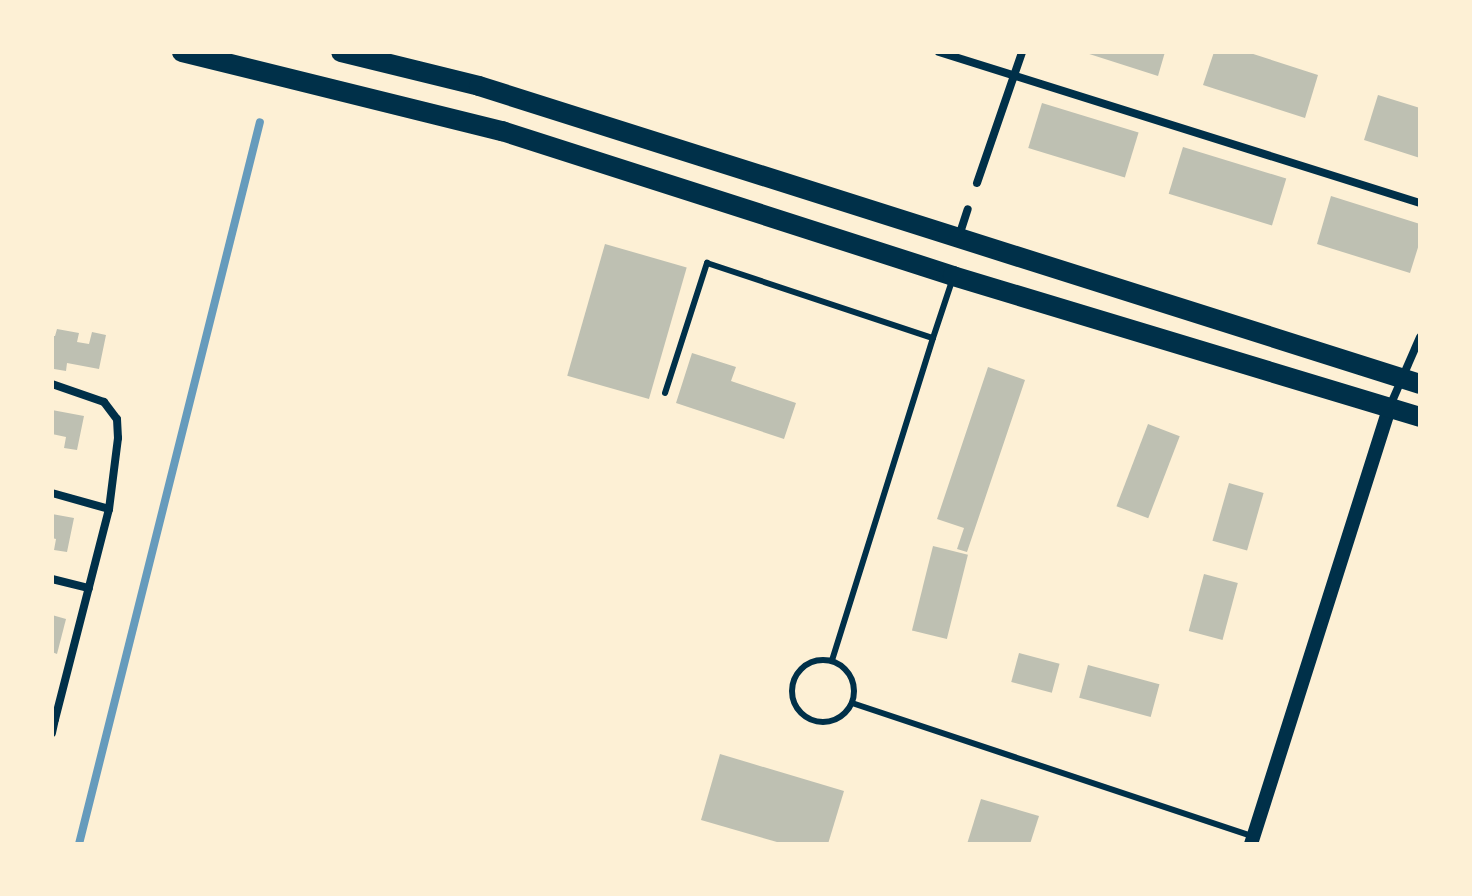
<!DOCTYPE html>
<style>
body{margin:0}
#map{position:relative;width:1472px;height:896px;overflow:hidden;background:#fdf0d5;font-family:Montserrat,sans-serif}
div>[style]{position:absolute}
.stream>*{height:8px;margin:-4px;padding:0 4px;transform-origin:4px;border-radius:4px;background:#669bbc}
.building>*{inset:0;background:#bec0b2;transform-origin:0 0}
.service>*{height:6px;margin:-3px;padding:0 3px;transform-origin:3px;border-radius:3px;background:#003049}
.service>.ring{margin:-3px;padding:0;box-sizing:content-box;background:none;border:6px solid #003049;border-radius:50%}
.minor>*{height:8px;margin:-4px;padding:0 4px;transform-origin:4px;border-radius:4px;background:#003049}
.tertiary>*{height:14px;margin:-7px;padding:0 7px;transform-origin:7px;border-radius:7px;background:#003049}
.primary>*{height:20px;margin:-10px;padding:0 10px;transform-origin:10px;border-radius:10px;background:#003049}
span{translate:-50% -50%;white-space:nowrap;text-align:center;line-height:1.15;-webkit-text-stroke:8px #fdf0d5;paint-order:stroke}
.frame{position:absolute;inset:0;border:54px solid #fdf0d5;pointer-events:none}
</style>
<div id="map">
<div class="stream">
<div style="left:79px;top:844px;width:744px;rotate:-75.93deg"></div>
</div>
<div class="building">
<div style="clip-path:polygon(1083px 52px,1165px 52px,1158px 76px)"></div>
<div style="clip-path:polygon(1214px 52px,1247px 52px,1318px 75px,1305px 118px,1203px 85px)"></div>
<div style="clip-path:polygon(1378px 95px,1420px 108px,1420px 158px,1364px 140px)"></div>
<div style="left:1042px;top:103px;width:101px;height:47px;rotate:17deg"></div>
<div style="left:1183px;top:147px;width:108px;height:49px;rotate:17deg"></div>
<div style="clip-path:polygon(1331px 196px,1420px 224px,1420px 241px,1410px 273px,1317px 244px)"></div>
<div style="left:605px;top:244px;width:85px;height:137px;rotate:16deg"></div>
<div style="clip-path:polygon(57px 329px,79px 333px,77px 342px,89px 344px,92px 332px,106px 335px,99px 369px,67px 363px,66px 371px,54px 369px,52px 336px,55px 336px)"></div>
<div style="clip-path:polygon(692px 353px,736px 367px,731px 381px,796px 403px,784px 439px,676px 403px)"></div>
<div style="clip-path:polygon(988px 367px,1025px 380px,967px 552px,957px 549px,964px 528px,937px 519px)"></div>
<div style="clip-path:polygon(52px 410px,84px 416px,77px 450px,64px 448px,66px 437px,52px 434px)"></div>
<div style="left:1148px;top:424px;width:34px;height:88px;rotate:21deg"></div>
<div style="left:1229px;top:483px;width:36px;height:60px;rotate:16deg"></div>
<div style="clip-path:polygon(52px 514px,74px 518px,67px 552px,54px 550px,56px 539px,52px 538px)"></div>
<div style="left:933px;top:546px;width:36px;height:87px;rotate:14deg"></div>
<div style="left:1204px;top:574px;width:35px;height:59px;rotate:15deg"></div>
<div style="clip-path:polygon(52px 615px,66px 619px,57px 654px,52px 652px)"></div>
<div style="left:1019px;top:653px;width:42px;height:30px;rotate:15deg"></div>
<div style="left:1088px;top:665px;width:74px;height:34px;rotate:15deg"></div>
<div style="clip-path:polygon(720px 754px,844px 791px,828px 844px,784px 844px,701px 820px)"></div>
<div style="clip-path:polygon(981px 799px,1039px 816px,1030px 844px,967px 844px)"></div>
</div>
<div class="service">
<div style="left:933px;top:338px;width:60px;rotate:-71.6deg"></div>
<div style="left:665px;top:393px;width:137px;rotate:-72.1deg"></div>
<div style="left:707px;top:263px;width:238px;rotate:18.4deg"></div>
<div style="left:933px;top:338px;width:337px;rotate:107.4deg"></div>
<div class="ring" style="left:792px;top:660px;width:56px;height:56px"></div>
<div style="left:852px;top:703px;width:424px;rotate:18.4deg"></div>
</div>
<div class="minor">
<div style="left:939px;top:52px;width:504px;rotate:17.43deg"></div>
<div style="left:977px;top:183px;width:139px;rotate:-71deg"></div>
<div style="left:959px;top:236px;width:28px;rotate:-72deg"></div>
<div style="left:52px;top:384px;width:55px;rotate:19.1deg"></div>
<div style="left:104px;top:402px;width:21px;rotate:53deg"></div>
<div style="left:117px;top:419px;width:19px;rotate:87deg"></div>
<div style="left:118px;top:438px;width:72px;rotate:97.2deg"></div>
<div style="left:1390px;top:406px;width:75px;rotate:-66.5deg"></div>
<div style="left:52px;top:493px;width:59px;rotate:15.7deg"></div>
<div style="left:109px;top:509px;width:217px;rotate:104.4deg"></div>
<div style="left:55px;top:719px;width:3px;rotate:-162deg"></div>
<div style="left:52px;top:579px;width:38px;rotate:14deg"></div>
<div style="left:52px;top:733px;width:14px;rotate:-78deg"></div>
</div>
<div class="tertiary">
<div style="left:1251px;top:844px;width:456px;rotate:-72.4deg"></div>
</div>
<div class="primary">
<div style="left:182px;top:52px;width:330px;rotate:13.9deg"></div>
<div style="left:502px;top:131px;width:474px;rotate:17.8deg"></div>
<div style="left:953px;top:276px;width:488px;rotate:16.8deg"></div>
<div style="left:341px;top:52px;width:142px;rotate:13.8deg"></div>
<div style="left:479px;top:86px;width:987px;rotate:17.57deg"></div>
</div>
<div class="frame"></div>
</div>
